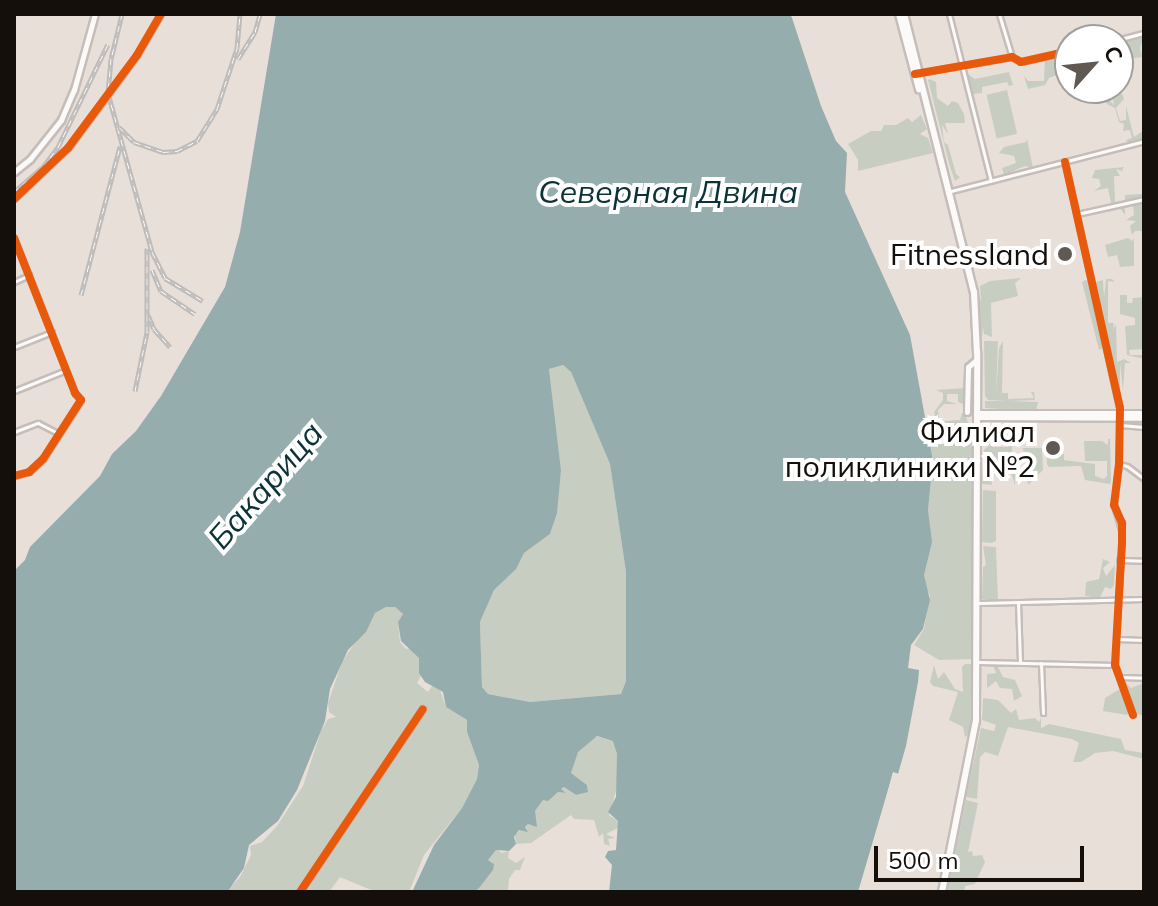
<!DOCTYPE html>
<meta charset="utf-8">
<style>
body{margin:0}
#map{position:relative;width:1158px;height:906px;overflow:hidden;background:#e9dfd9;font-family:Mulish,sans-serif}
div>[style]{position:absolute}
.green>*{inset:0;background:#c8cdc2;transform-origin:0 0}
.water>*{inset:0;background:#96adae}
.pier>*{inset:0;background:#e9dfd9}
.roads{filter:drop-shadow(2px 0 #c5bdb9) drop-shadow(-2px 0 #c5bdb9) drop-shadow(0 2px #c5bdb9) drop-shadow(0 -2px #c5bdb9)}
.street>*{height:3px;margin:-1.5px;padding:0 1.5px;transform-origin:1.5px;border-radius:1.5px;background:#fcfaf9}
.secondary>*{height:5px;margin:-2.5px;padding:0 2.5px;transform-origin:2.5px;border-radius:2.5px;background:#fcfaf9}
.primary>*{height:6px;margin:-3px;padding:0 3px;transform-origin:3px;border-radius:3px;background:#fcfaf9}
.rail>*{height:5px;margin-top:-2.5px;transform-origin:0;background:repeating-linear-gradient(90deg,#fff 0 6px,#bebcba 0 12px);box-sizing:border-box;border-block:2px solid #bebcba}
.cycleway>*{height:8px;margin:-4px;padding:0 4px;transform-origin:4px;border-radius:4px;background:#e8590c}
.dots>*{width:22px;height:22px;translate:-50% -50%;box-sizing:border-box;border:4px solid #fff;border-radius:50%}
span{translate:-50% -50%;white-space:nowrap;text-align:center;line-height:1.15;-webkit-text-stroke:8px #fff;paint-order:stroke}
.poi-label{font-size:30px;color:#140f0b}
.right{translate:-100% -50%;text-align:right}
.water-label{font-size:32px;color:#0b3236;font-style:italic}
.frame{position:absolute;inset:0;border:16px solid #140f0b;pointer-events:none}
.north{position:absolute;left:1054px;top:24px;width:80px;height:80px;box-sizing:border-box;background:#fff;border:2px solid #a19f9d;border-radius:50%;rotate:63deg;font-size:22px;font-weight:700;line-height:32px;text-align:center;color:#140f0b}
.north::after{content:'';display:block;margin:auto;width:28px;height:36px;background:#5f5853;clip-path:polygon(50% 0,100% 100%,50% 72%,0 100%)}
.scale{position:absolute;left:874px;top:846px;width:210px;height:36px;box-sizing:border-box;border:4px solid #140f0b;border-top:0;padding-left:10px;font-size:24px;line-height:28px;white-space:nowrap;color:#140f0b;-webkit-text-stroke:6px #fff;paint-order:stroke}
</style>
<div id="map">
<div class="green">
<div style="clip-path:polygon(1144px 36px,1140px 48px,1142px 57px,1119px 60px,1118px 41px)"></div>
<div style="clip-path:polygon(1070px 51px,1070px 70px,1049px 78px,1045px 85px,1028px 89px,1024px 76px,1028px 81px,1044px 81px,1045px 58px)"></div>
<div style="clip-path:polygon(1009px 72px,1013px 85px,1009px 86px,1007px 82px,982px 87px,982px 93px,973px 94px,968px 74px,975px 79px)"></div>
<div style="clip-path:polygon(930px 79px,936px 82px,937px 98px,948px 106px,952px 101px,958px 103px,964px 114px,965px 123px,945px 123px,948px 134px,942px 125px,944px 142px,948px 145px,956px 174px,960px 177px,955px 181px,949px 163px,928px 80px)"></div>
<div style="clip-path:polygon(1118px 84px,1124px 99px,1116px 108px,1120px 121px,1126px 120px,1126px 106px,1134px 137px,1144px 130px,1144px 138px,1128px 143px,1126px 140px,1132px 138px,1130px 130px,1123px 131px,1124px 124px,1119px 122px,1115px 108px,1107px 104px,1102px 90px,1107px 89px,1107px 97px,1114px 105px,1111px 88px,1118px 88px)"></div>
<div style="left:1007px;top:90px;width:45px;height:21px;rotate:77deg"></div>
<div style="clip-path:polygon(921px 115px,927px 129px,920px 134px,928px 138px,933px 153px,858px 171px,858px 160px,848px 144px,871px 131px,881px 131px,884px 125px,896px 125px,908px 118px,912px 122px)"></div>
<div style="clip-path:polygon(1027px 139px,1033px 168px,1025px 166px,1004px 175px,1002px 168px,1016px 163px,1014px 156px,999px 153px,1004px 147px,1026px 142px)"></div>
<div style="clip-path:polygon(1124px 167px,1122px 171px,1116px 169px,1120px 176px,1114px 176px,1115px 202px,1111px 203px,1108px 188px,1094px 191px,1101px 186px,1099px 179px,1092px 178px,1095px 170px)"></div>
<div style="clip-path:polygon(1141px 194px,1144px 195px,1141px 199px,1144px 201px,1144px 231px,1135px 231px,1132px 235px,1130px 226px,1136px 221px,1126px 220px,1134px 215px,1133px 206px,1125px 208px,1125px 215px,1119px 207px,1125px 203px,1125px 195px)"></div>
<div style="clip-path:polygon(1128px 238px,1132px 241px,1134px 238px,1134px 266px,1120px 267px,1117px 255px,1108px 257px,1105px 245px)"></div>
<div style="clip-path:polygon(972px 273px,981px 302px,980px 286px,990px 281px,1021px 278px,1015px 283px,1018px 296px,991px 303px,992px 337px,984px 334px,983px 327px,982px 337px,979px 336px,978px 296px)"></div>
<div style="clip-path:polygon(1106px 279px,1112px 279px,1115px 282px,1108px 281px,1108px 323px,1114px 323px,1113px 330px,1116px 324px,1117px 362px,1124px 359px,1131px 363px,1125px 363px,1123px 391px,1120px 363px,1120px 399px,1092px 283px,1103px 280px,1104px 298px)"></div>
<div style="clip-path:polygon(1085px 280px,1089px 281px,1104px 347px,1099px 350px,1082px 282px)"></div>
<div style="clip-path:polygon(1120px 295px,1127px 295px,1127px 303px,1132px 303px,1133px 298px,1144px 297px,1144px 349px,1129px 350px,1130px 355px,1144px 355px,1144px 359px,1127px 355px,1125px 326px,1135px 325px,1135px 318px,1120px 314px)"></div>
<div style="clip-path:polygon(984px 341px,998px 341px,996px 395px,999px 348px,1003px 341px,1002px 393px,1008px 393px,1008px 399px,1034px 398px,1031px 392px,1034px 392px,1035px 400px,1008px 401px,1038px 402px,1036px 411px,985px 408px,985px 401px,1006px 401px,988px 400px,985px 396px)"></div>
<div style="clip-path:polygon(563px 365px,571px 372px,610px 464px,626px 572px,626px 681px,621px 694px,530px 702px,488px 694px,482px 687px,480px 622px,494px 590px,515px 569px,524px 553px,550px 534px,553px 525px,561px 470px,549px 369px)"></div>
<div style="clip-path:polygon(965px 388px,965px 405px,958px 402px,958px 394px,947px 394px,947px 401px,957px 404px,944px 404px,938px 410px,939px 419px,943px 421px,960px 420px,962px 413px,965px 413px,968px 423px,972px 423px,974px 659px,939px 660px,914px 645px,924px 629px,930px 595px,925px 587px,924px 575px,930px 537px,928px 510px,933px 461px,925px 421px,936px 419px,934px 412px,943px 400px,943px 393px,936px 390px)"></div>
<div style="clip-path:polygon(991px 431px,992px 447px,1008px 447px,1012px 436px,1012px 462px,1017px 463px,1015px 485px,1010px 469px,991px 473px,989px 464px,992px 485px,982px 484px,984px 450px,988px 446px,983px 446px,983px 434px)"></div>
<div style="clip-path:polygon(1108px 439px,1110px 439px,1111px 481px,1110px 484px,1085px 480px,1081px 466px,1049px 467px,1047px 464px,1047px 454px,1064px 454px,1064px 460px,1095px 464px,1095px 476px,1104px 479px,1107px 476px,1107px 461px,1085px 461px,1084px 441px,1102px 441px,1108px 445px)"></div>
<div style="clip-path:polygon(1023px 448px,1042px 448px,1043px 470px,1028px 485px)"></div>
<div style="clip-path:polygon(983px 490px,996px 491px,996px 541px,991px 543px,982px 542px)"></div>
<div style="clip-path:polygon(983px 546px,996px 547px,998px 601px,982px 599px,983px 567px,986px 565px)"></div>
<div style="clip-path:polygon(1103px 559px,1110px 562px,1103px 568px,1106px 576px,1115px 565px,1114px 585px,1111px 589px,1105px 587px,1100px 598px,1085px 596px,1086px 582px,1099px 579px)"></div>
<div style="clip-path:polygon(386px 607px,395px 607px,403px 614px,398px 622px,400px 642px,406px 649px,412px 648px,420px 659px,421px 676px,417px 683px,428px 692px,432px 686px,440px 690px,446px 707px,467px 720px,467px 732px,479px 765px,477px 779px,462px 808px,424px 855px,409px 892px,376px 892px,340px 877px,329px 892px,226px 892px,240px 877px,251px 855px,250px 846px,262px 842px,277px 826px,303px 786px,321px 731px,328px 719px,336px 717px,329px 712px,328px 703px,342px 662px,375px 613px)"></div>
<div style="clip-path:polygon(996px 663px,1003px 677px,1015px 680px,1022px 696px,1014px 701px,1012px 689px,1000px 688px,996px 681px,987px 688px,987px 674px,996px 673px,993px 665px)"></div>
<div style="clip-path:polygon(965px 664px,974px 664px,975px 693px,969px 734px,965px 737px,963px 727px,949px 720px,958px 692px,933px 686px,930px 682px,934px 665px,938px 679px,944px 672px,955px 689px,963px 692px,962px 667px)"></div>
<div style="clip-path:polygon(1126px 683px,1131px 688px,1144px 683px,1144px 716px,1135px 713px)"></div>
<div style="clip-path:polygon(1118px 690px,1123px 690px,1130px 711px,1127px 715px,1103px 711px,1105px 698px)"></div>
<div style="clip-path:polygon(983px 698px,998px 700px,1011px 713px,1016px 709px,1019px 720px,1035px 718px,1039px 722px,1041px 718px,1041px 728px,1049px 724px,1121px 739px,1125px 750px,1144px 753px,1144px 759px,1113px 751px,1095px 753px,1081px 762px,1073px 762px,1079px 743px,1072px 739px,1008px 727px,998px 756px,985px 752px,980px 757px,977px 799px,966px 797px,981px 728px,994px 731px,996px 725px,982px 720px)"></div>
<div style="clip-path:polygon(595px 736px,614px 741px,617px 754px,618px 784px,609px 815px,618px 821px,618px 828px,606px 834px,615px 838px,608px 839px,610px 846px,604px 844px,603px 833px,599px 837px,594px 820px,574px 819px,571px 815px,531px 843px,516px 844px,515px 835px,521px 829px,528px 830px,525px 828px,528px 824px,537px 826px,533px 820px,535px 811px,543px 800px,558px 792px,566px 793px,561px 789px,564px 787px,576px 795px,588px 791px,587px 785px,571px 773px,576px 754px)"></div>
<div style="clip-path:polygon(966px 800px,978px 803px,968px 852px,972px 851px,973px 856px,982px 855px,985px 862px,975px 884px,965px 886px,964px 892px,947px 892px)"></div>
<div style="clip-path:polygon(496px 849px,502px 853px,509px 851px,508px 858px,516px 863px,525px 857px,520px 870px,515px 870px,509px 879px,508px 892px,474px 892px,493px 870px,493px 863px,488px 860px)"></div>
</div>
<div class="water">
<div style="clip-path:polygon(evenodd,276px 14px,790px 14px,792px 18px,821px 106px,836px 141px,847px 153px,845px 192px,910px 335px,933px 461px,928px 510px,932px 542px,924px 575px,930px 600px,923px 629px,911px 645px,908px 668px,919px 670px,918px 682px,906px 746px,898px 774px,893px 773px,858px 892px,609px 892px,612px 865px,605px 857px,608px 851px,616px 850px,618px 821px,608px 812px,616px 797px,617px 754px,613px 741px,597px 736px,578px 752px,571px 773px,587px 785px,588px 792px,576px 795px,564px 787px,561px 789px,566px 793px,558px 792px,548px 801px,543px 800px,535px 811px,537px 827px,528px 824px,525px 827px,528px 832px,519px 830px,514px 837px,516px 844px,509px 851px,496px 850px,488px 860px,494px 864px,493px 870px,479px 888px,474px 892px,412px 892px,434px 845px,462px 808px,477px 779px,479px 765px,467px 732px,467px 720px,446px 707px,443px 692px,425px 682px,419px 673px,419px 658px,401px 641px,398px 622px,403px 614px,395px 607px,386px 607px,375px 613px,366px 632px,348px 650px,330px 689px,325px 721px,297px 790px,278px 821px,249px 845px,244px 868px,228px 891px,14px 892px,14px 571px,25px 560px,30px 547px,100px 476px,112px 454px,136px 431px,161px 396px,225px 287px,240px 232px,276px 14px,563px 365px,571px 372px,610px 464px,626px 572px,626px 681px,621px 694px,530px 702px,488px 694px,482px 687px,480px 622px,494px 590px,516px 569px,524px 553px,550px 534px,557px 513px,561px 470px,549px 369px,563px 365px)"></div>
</div>
<div class="pier">
<div style="clip-path:polygon(893px 772px,902px 775px,896px 777px,868px 875px,865px 874px)"></div>
</div>
<div class="roads">
<div class="street">
<div style="left:949px;top:14px;width:172px;rotate:75.9deg"></div>
<div style="left:999px;top:14px;width:45px;rotate:73.2deg"></div>
<div style="left:1117px;top:40px;width:28px;rotate:-15deg"></div>
<div style="left:919px;top:73px;width:94px;rotate:-9.8deg"></div>
<div style="left:1012px;top:57px;width:10px;rotate:29deg"></div>
<div style="left:1021px;top:62px;width:50px;rotate:-12.7deg"></div>
<div style="left:1065px;top:162px;width:256px;rotate:77.6deg"></div>
<div style="left:951px;top:191px;width:199px;rotate:-14.5deg"></div>
<div style="left:14px;top:199px;width:74px;rotate:-43.4deg"></div>
<div style="left:68px;top:148px;width:116px;rotate:-53.4deg"></div>
<div style="left:137px;top:55px;width:48px;rotate:-59.7deg"></div>
<div style="left:1077px;top:214px;width:69px;rotate:-12.6deg"></div>
<div style="left:14px;top:238px;width:167px;rotate:68.5deg"></div>
<div style="left:75px;top:393px;width:9px;rotate:49deg"></div>
<div style="left:81px;top:400px;width:70px;rotate:122.8deg"></div>
<div style="left:43px;top:459px;width:19px;rotate:137deg"></div>
<div style="left:29px;top:472px;width:16px;rotate:165deg"></div>
<div style="left:14px;top:282px;width:17px;rotate:-25deg"></div>
<div style="left:14px;top:347px;width:41px;rotate:-21.5deg"></div>
<div style="left:14px;top:391px;width:56px;rotate:-22deg"></div>
<div style="left:1119px;top:420px;width:44px;rotate:90deg"></div>
<div style="left:1119px;top:464px;width:41px;rotate:97deg"></div>
<div style="left:1114px;top:505px;width:29px;rotate:74deg"></div>
<div style="left:1122px;top:533px;width:132px;rotate:93deg"></div>
<div style="left:1115px;top:665px;width:53px;rotate:70.2deg"></div>
<div style="left:1120px;top:425px;width:24px;rotate:5deg"></div>
<div style="left:14px;top:432px;width:26px;rotate:-21deg"></div>
<div style="left:38px;top:423px;width:22px;rotate:27deg"></div>
<div style="left:1119px;top:464px;width:8px;rotate:14deg"></div>
<div style="left:1127px;top:466px;width:21px;rotate:37deg"></div>
<div style="left:1119px;top:560px;width:25px;rotate:2deg"></div>
<div style="left:1018px;top:602px;width:60px;rotate:88.1deg"></div>
<div style="left:979px;top:603px;width:165px;rotate:-1.4deg"></div>
<div style="left:1117px;top:639px;width:27px;rotate:2deg"></div>
<div style="left:979px;top:662px;width:136px;rotate:1.3deg"></div>
<div style="left:1041px;top:663px;width:50px;rotate:87.7deg"></div>
<div style="left:1120px;top:677px;width:24px;rotate:2deg"></div>
<div style="left:300px;top:892px;width:220px;rotate:-56.1deg"></div>
</div>
<div class="secondary">
<div style="left:14px;top:172px;width:21px;rotate:-39deg"></div>
<div style="left:30px;top:159px;width:50px;rotate:-51.5deg"></div>
<div style="left:61px;top:120px;width:33px;rotate:-67deg"></div>
<div style="left:74px;top:90px;width:79px;rotate:-74.6deg"></div>
<div style="left:967px;top:412px;width:45px;rotate:-88.7deg"></div>
<div style="left:968px;top:367px;width:9px;rotate:-41deg"></div>
<div style="left:979px;top:413px;width:165px"></div>
<div style="left:979px;top:417px;width:165px;rotate:0.3deg"></div>
</div>
<div class="primary">
<div style="left:899px;top:14px;width:78px;rotate:75.1deg"></div>
<div style="left:904px;top:14px;width:287px;rotate:75.9deg"></div>
<div style="left:974px;top:292px;width:61px;rotate:87.2deg"></div>
<div style="left:942px;top:892px;width:175px;rotate:-78.8deg"></div>
<div style="left:976px;top:720px;width:367px;rotate:-89.8deg"></div>
</div>
</div>
<div class="rail">
<div style="left:122px;top:14px;width:46px;rotate:103.7deg"></div>
<div style="left:111px;top:59px;width:34px;rotate:95deg"></div>
<div style="left:108px;top:93px;width:165px;rotate:74.5deg"></div>
<div style="left:152px;top:252px;width:29px;rotate:63deg"></div>
<div style="left:165px;top:278px;width:44px;rotate:31.2deg"></div>
<div style="left:238px;top:59px;width:32px;rotate:-58deg"></div>
<div style="left:255px;top:32px;width:19px;rotate:-74deg"></div>
<div style="left:119px;top:127px;width:21px;rotate:45deg"></div>
<div style="left:134px;top:142px;width:31px;rotate:19deg"></div>
<div style="left:163px;top:152px;width:14px;rotate:-4deg"></div>
<div style="left:177px;top:151px;width:22px;rotate:-27deg"></div>
<div style="left:197px;top:141px;width:38px;rotate:-58deg"></div>
<div style="left:217px;top:109px;width:64px;rotate:-71.8deg"></div>
<div style="left:237px;top:48px;width:34px;rotate:-85deg"></div>
<div style="left:14px;top:192px;width:38px;rotate:-41deg"></div>
<div style="left:43px;top:167px;width:25px;rotate:-53deg"></div>
<div style="left:58px;top:147px;width:114px;rotate:-64.1deg"></div>
<div style="left:152px;top:270px;width:23px;rotate:67deg"></div>
<div style="left:161px;top:291px;width:41px;rotate:34.1deg"></div>
<div style="left:81px;top:295px;width:154px;rotate:-75.3deg"></div>
<div style="left:148px;top:315px;width:15px;rotate:67deg"></div>
<div style="left:154px;top:329px;width:24px;rotate:48deg"></div>
<div style="left:135px;top:391px;width:60px;rotate:-78.5deg"></div>
<div style="left:147px;top:332px;width:84px;rotate:-90deg"></div>
</div>
<div class="cycleway">
<div style="left:915px;top:74px;width:98px;rotate:-9.9deg"></div>
<div style="left:1012px;top:57px;width:10px;rotate:29deg"></div>
<div style="left:1021px;top:62px;width:50px;rotate:-12.7deg"></div>
<div style="left:1065px;top:162px;width:252px;rotate:77.4deg"></div>
<div style="left:1120px;top:408px;width:56px;rotate:91deg"></div>
<div style="left:1119px;top:464px;width:41px;rotate:97deg"></div>
<div style="left:1114px;top:505px;width:20px;rotate:66deg"></div>
<div style="left:1122px;top:523px;width:20px;rotate:90deg"></div>
<div style="left:1122px;top:543px;width:122px;rotate:93.3deg"></div>
<div style="left:1115px;top:665px;width:53px;rotate:70.2deg"></div>
<div style="left:14px;top:199px;width:74px;rotate:-43.4deg"></div>
<div style="left:68px;top:148px;width:116px;rotate:-53.4deg"></div>
<div style="left:137px;top:55px;width:48px;rotate:-59.7deg"></div>
<div style="left:14px;top:238px;width:167px;rotate:68.5deg"></div>
<div style="left:75px;top:393px;width:9px;rotate:49deg"></div>
<div style="left:81px;top:400px;width:70px;rotate:122.8deg"></div>
<div style="left:43px;top:459px;width:19px;rotate:137deg"></div>
<div style="left:29px;top:472px;width:16px;rotate:165deg"></div>
<div style="left:300px;top:892px;width:220px;rotate:-56.1deg"></div>
</div>
<div class="dots">
<div style="left:1065px;top:254px;background:#5f5853"></div>
<div style="left:1053px;top:448px;background:#5f5853"></div>
</div>
<div class="poi-label">
<span class="right" style="left:1049px;top:254px">Fitnessland</span>
<span class="right" style="left:1035px;top:448px">Филиал<br>поликлиники №2</span>
</div>
<div class="water-label">
<span style="left:668px;top:191px">Северная Двина</span>
<span style="left:265px;top:485px;rotate:-49deg">Бакарица</span>
</div>
<div class="frame"></div>
<div class="north">С</div>
<div class="scale">500 m</div>
</div>
